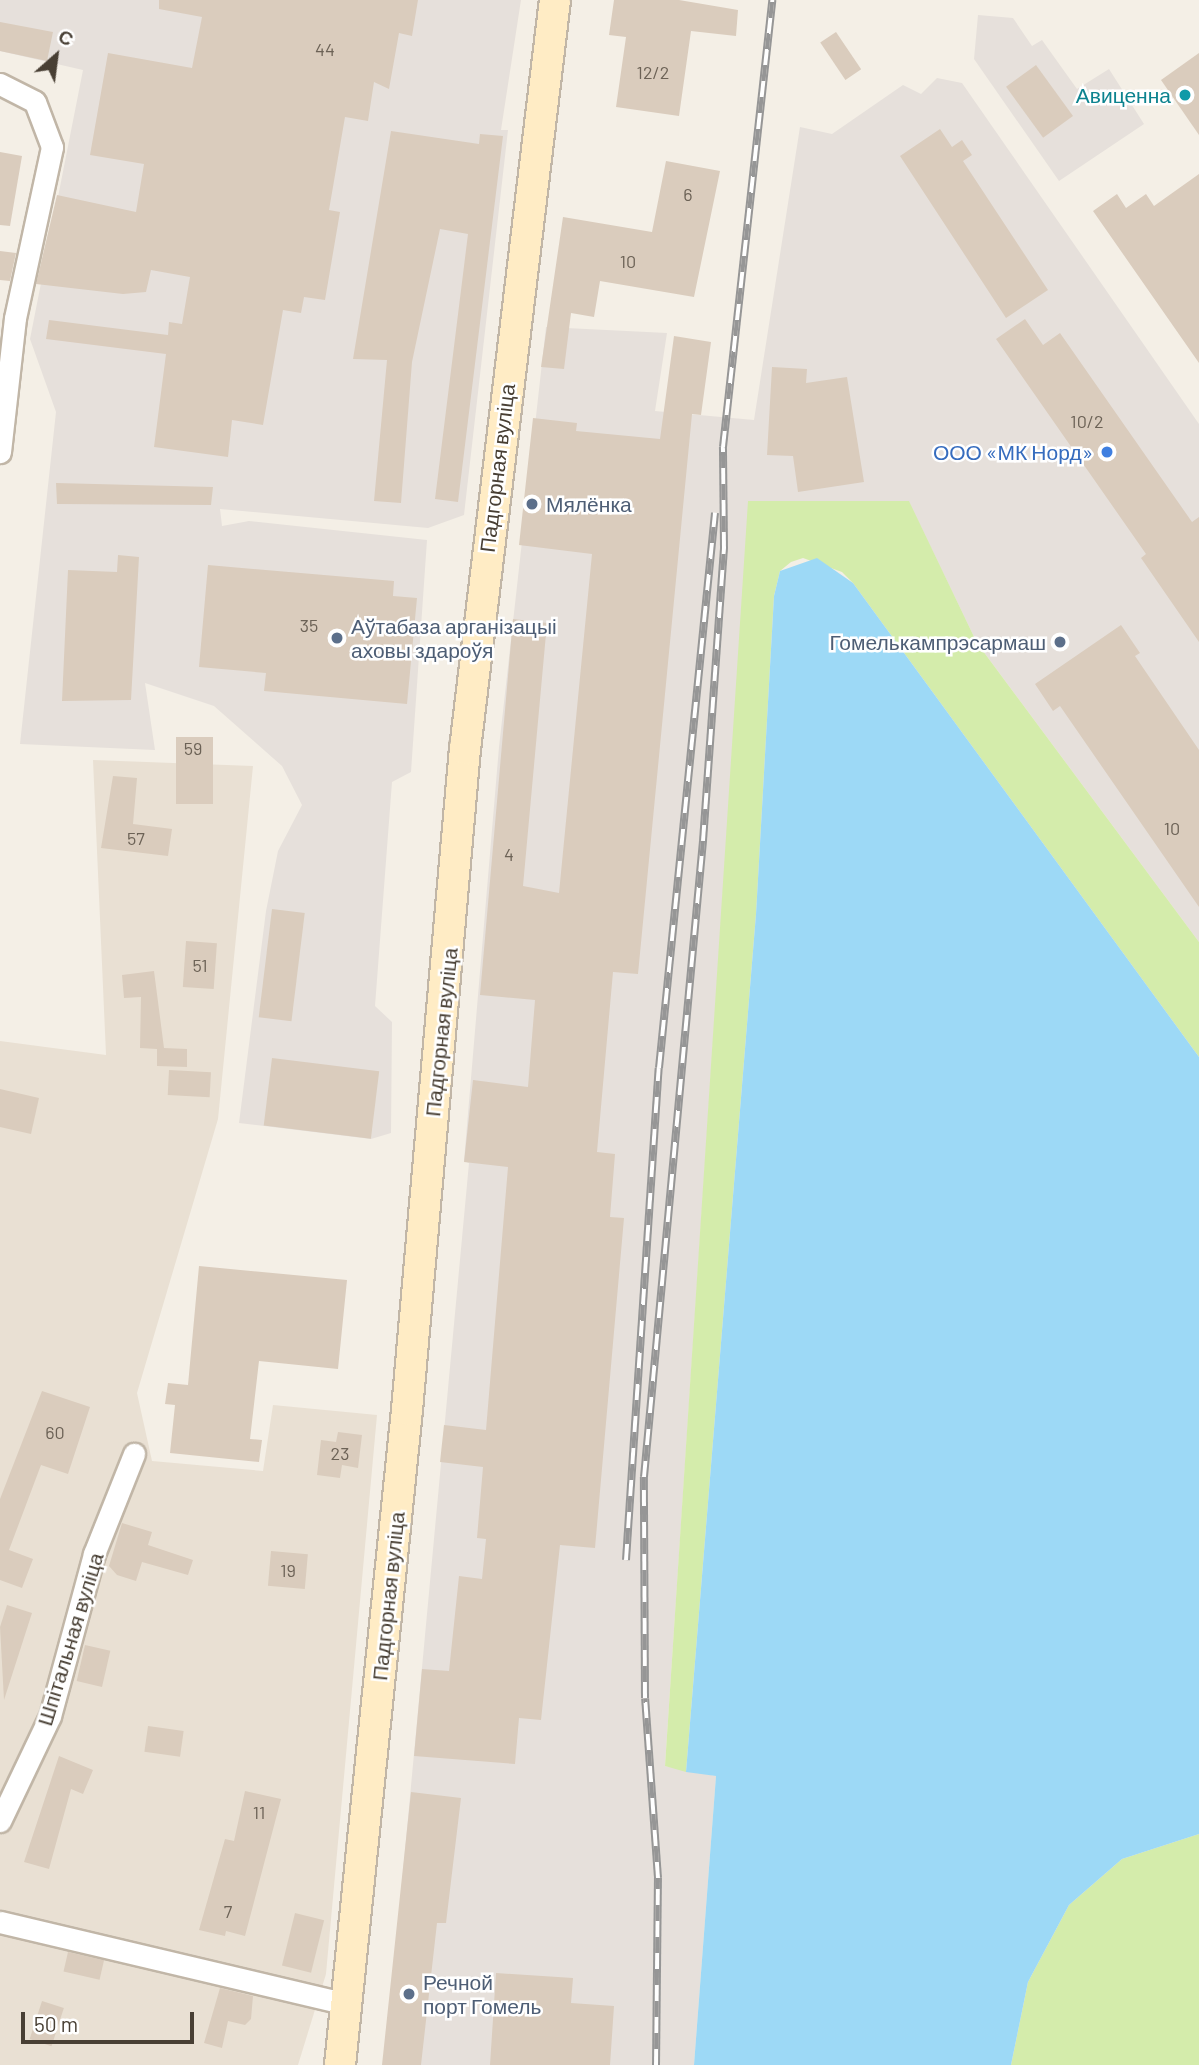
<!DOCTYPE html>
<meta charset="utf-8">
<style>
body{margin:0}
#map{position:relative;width:1199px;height:2065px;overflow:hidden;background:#f4efe6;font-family:Barlow,sans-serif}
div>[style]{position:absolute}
.residential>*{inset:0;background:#e9e0d3}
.industrial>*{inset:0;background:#e6e0db}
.green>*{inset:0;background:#d4ecab}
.water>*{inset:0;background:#9dd9f6}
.building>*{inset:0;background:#daccbd;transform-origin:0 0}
.roads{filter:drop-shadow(2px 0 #c1b6a7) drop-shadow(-2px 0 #c1b6a7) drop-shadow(0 2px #c1b6a7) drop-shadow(0 -2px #c1b6a7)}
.street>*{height:21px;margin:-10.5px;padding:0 10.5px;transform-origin:10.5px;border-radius:10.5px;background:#fff}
.secondary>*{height:30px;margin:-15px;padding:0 15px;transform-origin:15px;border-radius:15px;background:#ffecc5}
.rail>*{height:8px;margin-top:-4px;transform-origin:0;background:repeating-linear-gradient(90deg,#fff 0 16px,#969696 0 32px);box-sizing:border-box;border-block:2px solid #969696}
.dots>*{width:19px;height:19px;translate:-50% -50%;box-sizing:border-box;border:4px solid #fff;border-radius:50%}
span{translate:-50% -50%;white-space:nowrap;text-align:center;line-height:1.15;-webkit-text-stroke:5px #fff;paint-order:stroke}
.number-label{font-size:18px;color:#6c6256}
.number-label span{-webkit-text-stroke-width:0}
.culture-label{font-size:21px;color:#0d838f}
.right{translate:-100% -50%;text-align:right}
.shop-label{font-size:21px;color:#366cbe}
.street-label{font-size:21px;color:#483f34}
.service-label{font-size:21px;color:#4e5e75}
.left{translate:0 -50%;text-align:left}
.north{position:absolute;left:21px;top:21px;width:70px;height:70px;-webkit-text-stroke:5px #fff;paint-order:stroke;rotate:28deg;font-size:19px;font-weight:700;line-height:28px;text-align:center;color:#483f34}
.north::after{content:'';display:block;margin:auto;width:24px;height:32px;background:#483f34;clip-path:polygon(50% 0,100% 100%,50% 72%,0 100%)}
.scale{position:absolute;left:21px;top:2012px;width:173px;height:32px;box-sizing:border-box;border:4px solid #483f34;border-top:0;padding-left:9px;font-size:21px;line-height:24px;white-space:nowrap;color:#483f34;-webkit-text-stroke:5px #fff;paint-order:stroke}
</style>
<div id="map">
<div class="residential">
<div style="clip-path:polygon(93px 760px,253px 766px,218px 1119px,137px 1393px,152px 1461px,263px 1471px,273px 1405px,377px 1415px,326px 1974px,298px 2065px,0 2065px,0 1041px,106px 1055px)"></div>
</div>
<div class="industrial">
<div style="clip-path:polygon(0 0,521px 0,501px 130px,508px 130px,464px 515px,428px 528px,220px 509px,222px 526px,249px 521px,427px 540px,411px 772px,392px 782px,375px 1006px,392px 1022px,391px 1133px,371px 1139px,239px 1123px,266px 911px,278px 851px,302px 805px,282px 766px,214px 706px,145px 683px,155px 750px,20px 744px,56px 412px,30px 339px,83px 70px,0 51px)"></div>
<div style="clip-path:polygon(978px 15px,1013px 18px,1032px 46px,1042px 40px,1077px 89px,1109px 69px,1144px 124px,1059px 181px,974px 59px)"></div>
<div style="clip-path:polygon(937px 78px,962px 83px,1199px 424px,1199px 942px,977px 643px,909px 502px,749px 501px,665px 1766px,716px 1776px,694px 2065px,385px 2065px,469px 1163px,464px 1161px,499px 747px,546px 327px,667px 333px,655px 411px,754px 420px,800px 127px,832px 134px,903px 85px,921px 94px)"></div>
</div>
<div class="green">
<div style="clip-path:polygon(748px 501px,909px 501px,977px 643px,1199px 942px,1199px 1057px,853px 583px,842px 572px,803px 558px,791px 562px,780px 571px,774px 596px,756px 914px,686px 1772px,665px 1766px)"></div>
<div style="clip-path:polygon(1199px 1834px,1199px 2065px,1011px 2065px,1028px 1982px,1069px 1905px,1122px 1859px)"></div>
</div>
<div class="water">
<div style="clip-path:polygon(817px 558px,853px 583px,1199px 1057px,1199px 1834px,1122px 1859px,1069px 1905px,1028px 1982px,1011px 2065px,694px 2065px,716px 1776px,686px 1772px,756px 914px,774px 596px,780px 571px)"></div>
</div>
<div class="building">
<div style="clip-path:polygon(159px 0,418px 0,412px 36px,399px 33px,389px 89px,374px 82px,368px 121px,345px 117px,329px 210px,340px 212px,325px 300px,304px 297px,301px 313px,283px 310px,263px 425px,232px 420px,228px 457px,154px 447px,166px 354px,46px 339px,49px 320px,168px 335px,169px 322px,182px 324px,190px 277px,151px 270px,146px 292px,123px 294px,36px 284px,57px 195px,136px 212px,144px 164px,90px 155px,108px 53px,192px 68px,202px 17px,159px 9px)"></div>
<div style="clip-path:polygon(614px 0,679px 0,738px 10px,736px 36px,691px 31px,679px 116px,616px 107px,626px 37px,609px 35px)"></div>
<div style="clip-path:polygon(0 22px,53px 32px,47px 61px,0 51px)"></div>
<div style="left:836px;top:32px;width:45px;height:19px;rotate:56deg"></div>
<div style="clip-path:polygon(1199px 53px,1199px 135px,1161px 80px)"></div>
<div style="left:1036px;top:65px;width:63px;height:37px;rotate:54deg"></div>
<div style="clip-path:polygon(940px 129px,952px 147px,962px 140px,972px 155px,963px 161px,1048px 290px,1006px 318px,900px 156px)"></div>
<div style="clip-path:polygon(391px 131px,479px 144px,480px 134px,503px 136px,458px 502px,435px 499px,468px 234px,440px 229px,412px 362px,401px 503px,374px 501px,387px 360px,353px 359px)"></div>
<div style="clip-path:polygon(0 152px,22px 156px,10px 226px,0 225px)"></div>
<div style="clip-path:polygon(666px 161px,720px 171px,694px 297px,600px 281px,594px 317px,571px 313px,564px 369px,541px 367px,563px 217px,652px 232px)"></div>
<div style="clip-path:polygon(1199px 174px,1199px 363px,1093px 211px,1117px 194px,1126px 208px,1146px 194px,1154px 206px)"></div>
<div style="clip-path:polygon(0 251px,16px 253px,10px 281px,0 280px)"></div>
<div style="clip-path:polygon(1025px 319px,1043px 345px,1060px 333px,1192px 522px,1199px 517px,1199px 642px,1141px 558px,1146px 554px,996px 339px)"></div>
<div style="clip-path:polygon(674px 336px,711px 342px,701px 415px,692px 414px,638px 974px,613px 972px,597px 1152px,615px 1154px,610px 1217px,624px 1218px,595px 1548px,560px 1545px,541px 1720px,519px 1718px,515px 1764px,414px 1756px,422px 1669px,449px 1671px,459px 1576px,482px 1579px,486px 1539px,477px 1538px,483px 1467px,440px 1462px,444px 1425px,486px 1430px,508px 1167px,464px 1162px,473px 1080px,528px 1087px,535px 1000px,480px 995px,513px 619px,547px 623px,523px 886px,559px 893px,592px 554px,519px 545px,533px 418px,577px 423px,576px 431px,660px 439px)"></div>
<div style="clip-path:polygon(772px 367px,807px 369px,806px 383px,847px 377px,864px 482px,798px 492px,793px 456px,767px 455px)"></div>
<div style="clip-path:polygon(56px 483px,213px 487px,211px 505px,57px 504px)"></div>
<div style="clip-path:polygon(118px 555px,139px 557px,131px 700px,62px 701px,68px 570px,117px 572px)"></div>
<div style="clip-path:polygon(208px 565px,394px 581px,393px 596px,417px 598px,407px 704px,264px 691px,266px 673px,199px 667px)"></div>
<div style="clip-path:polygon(1121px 625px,1140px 653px,1135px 656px,1199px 750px,1199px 907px,1060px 706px,1053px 711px,1035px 684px)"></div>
<div style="left:176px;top:737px;width:37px;height:67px"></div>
<div style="clip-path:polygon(113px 776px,137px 778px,133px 824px,172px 829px,168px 856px,101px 848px)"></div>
<div style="left:272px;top:909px;width:33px;height:109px;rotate:7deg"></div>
<div style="left:186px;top:941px;width:31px;height:46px;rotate:4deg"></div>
<div style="clip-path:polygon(154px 971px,164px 1048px,187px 1049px,187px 1067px,157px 1066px,157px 1049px,140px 1048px,141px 997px,124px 998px,122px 975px)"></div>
<div style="left:272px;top:1058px;width:108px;height:68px;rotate:7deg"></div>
<div style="left:169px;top:1070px;width:42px;height:25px;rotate:3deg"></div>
<div style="clip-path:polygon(0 1089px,39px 1098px,31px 1134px,0 1127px)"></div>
<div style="clip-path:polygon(199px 1266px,347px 1280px,338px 1369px,259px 1361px,250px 1439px,262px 1440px,259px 1462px,170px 1453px,175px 1405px,165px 1404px,168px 1383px,188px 1385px)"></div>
<div style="clip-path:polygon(42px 1391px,90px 1407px,68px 1474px,41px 1465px,9px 1550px,33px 1559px,22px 1588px,0 1580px,0 1499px)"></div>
<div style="clip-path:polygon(338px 1432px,362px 1435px,358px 1468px,342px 1465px,340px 1478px,317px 1475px,321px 1440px,336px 1442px)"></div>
<div style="clip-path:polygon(122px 1523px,152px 1532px,148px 1545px,193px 1560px,188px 1575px,142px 1562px,136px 1581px,117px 1575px,109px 1566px)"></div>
<div style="left:271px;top:1551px;width:37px;height:35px;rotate:5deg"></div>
<div style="clip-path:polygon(7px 1605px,32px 1613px,4px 1700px,0 1627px)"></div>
<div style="left:85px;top:1645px;width:26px;height:37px;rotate:13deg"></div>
<div style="left:148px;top:1726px;width:36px;height:26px;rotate:8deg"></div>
<div style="clip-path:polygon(59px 1756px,93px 1770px,83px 1794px,71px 1789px,49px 1869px,24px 1862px)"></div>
<div style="clip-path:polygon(245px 1791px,281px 1799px,245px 1936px,226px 1931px,225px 1936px,199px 1930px,225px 1839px,234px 1841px)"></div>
<div style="clip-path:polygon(411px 1792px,461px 1798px,446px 1923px,437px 1923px,421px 2065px,382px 2065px)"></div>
<div style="left:295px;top:1913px;width:30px;height:54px;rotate:14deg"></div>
<div style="left:68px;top:1952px;width:37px;height:20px;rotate:13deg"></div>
<div style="clip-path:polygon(496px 1973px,573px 1978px,571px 2003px,614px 2006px,610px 2065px,490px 2065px)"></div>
<div style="clip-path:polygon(220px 1988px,253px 1996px,251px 2019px,245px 2025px,228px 2021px,222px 2048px,204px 2043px)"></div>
<div style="left:42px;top:2001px;width:23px;height:40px;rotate:18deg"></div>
</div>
<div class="roads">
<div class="street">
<div style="left:0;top:84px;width:39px;rotate:27deg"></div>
<div style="left:35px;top:102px;width:48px;rotate:69.3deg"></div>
<div style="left:52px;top:147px;width:175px;rotate:102.2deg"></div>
<div style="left:15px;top:318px;width:135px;rotate:96.4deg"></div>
<div style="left:0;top:1821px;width:116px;rotate:-64.5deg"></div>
<div style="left:50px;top:1716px;width:168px;rotate:-74.8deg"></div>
<div style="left:94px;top:1554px;width:108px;rotate:-68.2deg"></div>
<div style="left:0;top:1922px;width:357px;rotate:13.3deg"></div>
</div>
<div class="secondary">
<div style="left:340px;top:2065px;width:658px;rotate:-84.16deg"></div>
<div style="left:407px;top:1410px;width:664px;rotate:-84.99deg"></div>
<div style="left:465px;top:749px;width:754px;rotate:-83.15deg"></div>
</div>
</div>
<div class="rail">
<div style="left:626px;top:1560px;width:493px;rotate:-86.2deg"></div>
<div style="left:659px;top:1068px;width:558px;rotate:-84.24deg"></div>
<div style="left:656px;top:2065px;width:187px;rotate:-89.4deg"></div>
<div style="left:658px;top:1878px;width:180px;rotate:-94.1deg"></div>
<div style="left:645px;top:1698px;width:221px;rotate:-90.3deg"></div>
<div style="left:644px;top:1477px;width:639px;rotate:-84.7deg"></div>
<div style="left:703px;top:841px;width:294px;rotate:-85.9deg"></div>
<div style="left:724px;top:548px;width:101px;rotate:-90.6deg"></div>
<div style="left:723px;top:447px;width:450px;rotate:-83.7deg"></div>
</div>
<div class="dots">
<div style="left:1185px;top:95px;background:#0f9aa8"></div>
<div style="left:1107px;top:452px;background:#3f7fe0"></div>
<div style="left:532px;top:504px;background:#5c6f8a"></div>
<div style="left:337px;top:638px;background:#5c6f8a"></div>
<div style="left:1060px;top:642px;background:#5c6f8a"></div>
<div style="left:409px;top:1994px;background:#5c6f8a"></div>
</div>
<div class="number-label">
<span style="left:325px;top:49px">44</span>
<span style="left:653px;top:72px">12/2</span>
<span style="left:688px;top:194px">6</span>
<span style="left:628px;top:261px">10</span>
<span style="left:1087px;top:421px">10/2</span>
<span style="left:309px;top:625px">35</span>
<span style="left:193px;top:748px">59</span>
<span style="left:1172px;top:828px">10</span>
<span style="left:136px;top:838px">57</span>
<span style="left:509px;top:854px">4</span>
<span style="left:200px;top:965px">51</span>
<span style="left:55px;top:1432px">60</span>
<span style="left:340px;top:1453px">23</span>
<span style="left:288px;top:1570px">19</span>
<span style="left:259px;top:1812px">11</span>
<span style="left:228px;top:1911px">7</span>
</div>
<div class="culture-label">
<span class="right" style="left:1171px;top:95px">Авиценна</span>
</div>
<div class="shop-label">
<span class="right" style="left:1093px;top:452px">ООО «МК Норд»</span>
</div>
<div class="street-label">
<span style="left:497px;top:468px;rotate:-83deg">Падгорная вуліца</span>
<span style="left:441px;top:1032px;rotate:-84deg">Падгорная вуліца</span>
<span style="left:388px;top:1596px;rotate:-84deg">Падгорная вуліца</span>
<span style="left:70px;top:1639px;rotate:-73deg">Шпітальная вуліца</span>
</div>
<div class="service-label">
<span class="left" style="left:546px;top:504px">Мялёнка</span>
<span class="left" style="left:351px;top:638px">Аўтабаза арганізацыі<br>аховы здароўя</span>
<span class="right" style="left:1046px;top:642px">Гомелькампрэсармаш</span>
<span class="left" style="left:423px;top:1994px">Речной<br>порт Гомель</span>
</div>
<div class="north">С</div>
<div class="scale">50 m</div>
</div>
